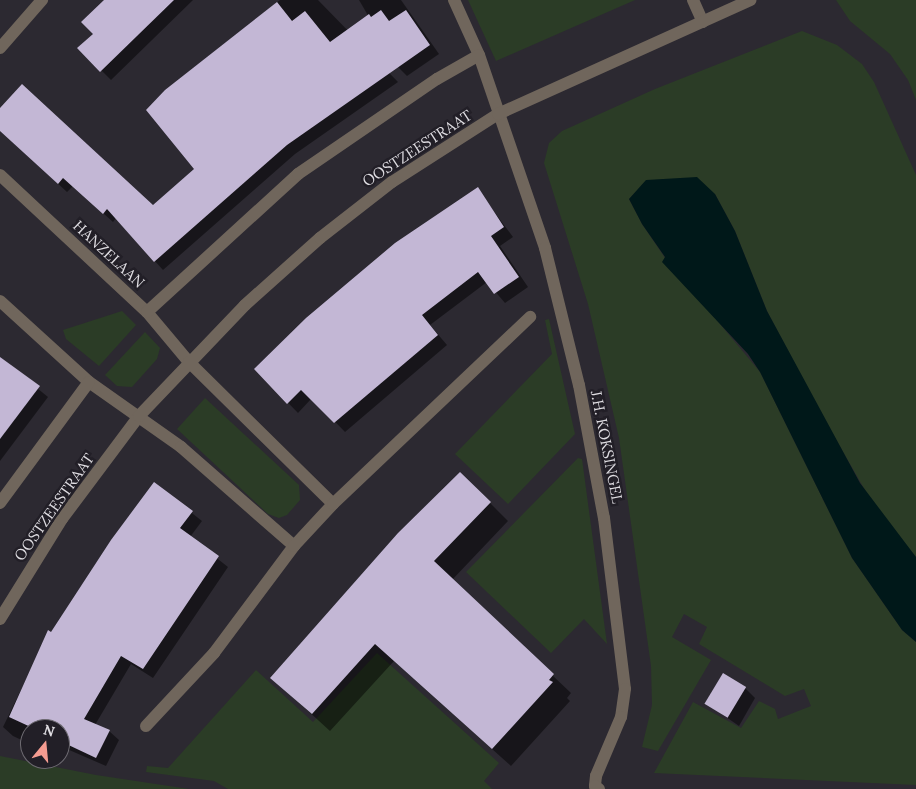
<!DOCTYPE html>
<style>
body{margin:0}
#map{position:relative;width:916px;height:789px;overflow:hidden;background:#2c2931;font-family:Lora,serif}
div>[style]{position:absolute}
.green>*{inset:0;background:#2b3c26}
.water>*{inset:0;background:#001819}
.shadow>*{inset:0;background:#0007}
.building>*{inset:0;background:#c3b7d5;transform-origin:0 0}
.minor>*{height:12px;margin:-6px;padding:0 6px;transform-origin:6px;border-radius:6px;background:#70665c}
.tertiary>*{height:12px;margin:-6px;padding:0 6px;transform-origin:6px;border-radius:6px;background:#70665c}
span{translate:-50% -50%;white-space:nowrap;text-align:center;line-height:1.15;-webkit-text-stroke:5px #221f27;paint-order:stroke}
.street-label{font-size:15px;color:#dfdde2}
.north{position:absolute;left:20px;top:719px;width:50px;height:50px;box-sizing:border-box;background:#221f27;border:1px solid #6e6b72;border-radius:50%;rotate:17deg;font-size:14px;font-weight:700;line-height:20px;text-align:center;color:#dfdde2}
.north::after{content:'';display:block;margin:auto;width:18px;height:22px;background:#f59c91;clip-path:polygon(50% 0,100% 100%,50% 72%,0 100%)}
</style>
<div id="map">
<div class="green">
<div style="clip-path:polygon(468px 0,635px 0,496px 61px)"></div>
<div style="clip-path:polygon(836px 0,916px 0,916px 100px,908px 80px,890px 54px,850px 21px)"></div>
<div style="clip-path:polygon(802px 31px,837px 45px,862px 64px,874px 82px,916px 175px,916px 557px,873px 504px,823px 417px,767px 311px,735px 231px,715px 194px,647px 180px,629px 199px,642px 224px,665px 258px,760px 372px,852px 558px,902px 630px,916px 642px,916px 785px,654px 773px,693px 702px,741px 728px,759px 701px,775px 709px,778px 719px,811px 706px,804px 689px,785px 696px,699px 644px,707px 627px,684px 614px,672px 637px,711px 660px,658px 751px,642px 747px,652px 705px,651px 666px,619px 438px,588px 304px,544px 163px,549px 143px,562px 131px,655px 89px)"></div>
<div style="clip-path:polygon(122px 311px,136px 325px,99px 366px,66px 339px,63px 330px)"></div>
<div style="clip-path:polygon(549px 319px,575px 434px,508px 504px,455px 454px,552px 354px,545px 320px)"></div>
<div style="clip-path:polygon(145px 332px,160px 348px,157px 359px,132px 387px,117px 386px,105px 375px)"></div>
<div style="clip-path:polygon(205px 398px,299px 485px,300px 500px,287px 515px,279px 518px,268px 514px,177px 429px)"></div>
<div style="clip-path:polygon(578px 458px,582px 459px,607px 644px,584px 619px,551px 653px,466px 572px)"></div>
<div style="clip-path:polygon(377px 653px,499px 763px,484px 781px,492px 789px,228px 789px,214px 781px,146px 772px,147px 766px,168px 768px,256px 670px,313px 722px)"></div>
<div style="clip-path:polygon(0 756px,96px 775px,189px 789px,0 789px)"></div>
</div>
<div class="water">
<div style="clip-path:polygon(697px 177px,715px 194px,735px 231px,767px 311px,860px 483px,916px 557px,916px 642px,902px 630px,852px 558px,760px 372px,748px 354px,662px 262px,665px 257px,642px 224px,629px 199px,646px 180px)"></div>
</div>
<div class="shadow">
<div style="clip-path:polygon(106px 0,193px 0,111px 80px,79px 48px,94px 34px)"></div>
<div style="clip-path:polygon(280px 0,318px 0,398px 82px,295px 154px,163px 270px,116px 218px,113px 222px,73px 186px,67px 192px,0 130px,0 110px,153px 207px,195px 169px,166px 91px)"></div>
<div style="clip-path:polygon(359px 0,401px 0,439px 54px,407px 76px,398px 67px)"></div>
<div style="clip-path:polygon(477px 189px,513px 237px,500px 246px,528px 287px,505px 303px,487px 282px,430px 325px,447px 345px,345px 432px,312px 398px,298px 413px,255px 369px)"></div>
<div style="clip-path:polygon(0 358px,48px 397px,0 461px)"></div>
<div style="clip-path:polygon(460px 473px,508px 521px,452px 580px,571px 693px,567px 698px,570px 701px,511px 766px,394px 661px,330px 731px,272px 678px)"></div>
<div style="clip-path:polygon(155px 484px,202px 521px,190px 537px,228px 567px,153px 678px,131px 664px,95px 725px,109px 731px,119px 740px,106px 766px,60px 746px,60px 729px,30px 729px,30px 744px,13px 736px,3px 727px,49px 632px,52px 633px)"></div>
<div style="clip-path:polygon(745px 688px,755px 698px,739px 726px,706px 703px)"></div>
</div>
<div class="building">
<div style="clip-path:polygon(104px 0,174px 0,100px 72px,77px 48px,93px 34px,81px 22px)"></div>
<div style="clip-path:polygon(277px 2px,292px 21px,305px 11px,330px 42px,369px 14px,371px 17px,381px 10px,389px 21px,406px 10px,430px 45px,287px 145px,154px 262px,107px 209px,103px 214px,63px 178px,58px 184px,0 131px,0 108px,22px 84px,153px 205px,194px 169px,146px 110px,165px 90px)"></div>
<div style="clip-path:polygon(478px 187px,504px 227px,491px 236px,519px 277px,494px 294px,478px 272px,422px 315px,438px 335px,334px 423px,301px 390px,287px 404px,254px 369px,306px 318px,395px 243px)"></div>
<div style="clip-path:polygon(0 357px,40px 386px,0 439px)"></div>
<div style="clip-path:polygon(460px 472px,491px 502px,434px 561px,554px 674px,549px 680px,553px 682px,492px 749px,375px 644px,312px 714px,270px 678px,398px 533px)"></div>
<div style="clip-path:polygon(154px 482px,193px 511px,180px 528px,219px 556px,143px 669px,121px 656px,84px 719px,110px 730px,96px 758px,60px 741px,60px 729px,35px 729px,9px 717px,48px 630px,51px 632px,111px 540px)"></div>
<div style="left:723px;top:673px;width:27px;height:36px;rotate:31deg"></div>
</div>
<div class="minor">
<div style="left:454px;top:0;width:60px;rotate:65.6deg"></div>
<div style="left:479px;top:55px;width:204px;rotate:71.1deg"></div>
<div style="left:545px;top:248px;width:141px;rotate:76.1deg"></div>
<div style="left:579px;top:385px;width:135px;rotate:79.4deg"></div>
<div style="left:604px;top:518px;width:172px;rotate:83deg"></div>
<div style="left:625px;top:689px;width:28px;rotate:98deg"></div>
<div style="left:621px;top:717px;width:64px;rotate:113deg"></div>
<div style="left:596px;top:776px;width:10px;rotate:96deg"></div>
<div style="left:595px;top:786px;width:5px;rotate:37deg"></div>
<div style="left:693px;top:0;width:24px;rotate:66deg"></div>
<div style="left:0;top:48px;width:64px;rotate:-48.8deg"></div>
<div style="left:0;top:175px;width:201px;rotate:43deg"></div>
<div style="left:147px;top:312px;width:65px;rotate:50deg"></div>
<div style="left:189px;top:362px;width:202px;rotate:44.6deg"></div>
<div style="left:0;top:301px;width:120px;rotate:42.3deg"></div>
<div style="left:89px;top:382px;width:113px;rotate:35.2deg"></div>
<div style="left:181px;top:447px;width:150px;rotate:41.2deg"></div>
<div style="left:147px;top:312px;width:205px;rotate:-42.4deg"></div>
<div style="left:298px;top:174px;width:168px;rotate:-34.4deg"></div>
<div style="left:437px;top:79px;width:48px;rotate:-29.7deg"></div>
<div style="left:0;top:503px;width:150px;rotate:-53.7deg"></div>
<div style="left:146px;top:726px;width:100px;rotate:-47deg"></div>
<div style="left:214px;top:653px;width:134px;rotate:-53.2deg"></div>
<div style="left:294px;top:546px;width:57px;rotate:-47.1deg"></div>
<div style="left:333px;top:504px;width:272px;rotate:-43.5deg"></div>
</div>
<div class="tertiary">
<div style="left:0;top:619px;width:118px;rotate:-58.2deg"></div>
<div style="left:62px;top:519px;width:129px;rotate:-53.2deg"></div>
<div style="left:139px;top:416px;width:153px;rotate:-46.3deg"></div>
<div style="left:245px;top:305px;width:101px;rotate:-41.8deg"></div>
<div style="left:320px;top:238px;width:91px;rotate:-37.9deg"></div>
<div style="left:392px;top:182px;width:126px;rotate:-32.7deg"></div>
<div style="left:498px;top:114px;width:277px;rotate:-24.3deg"></div>
</div>
<div class="street-label">
<span style="left:417px;top:148px;rotate:-33deg">OOSTZEESTRAAT</span>
<span style="left:109px;top:254px;rotate:43deg">HANZELAAN</span>
<span style="left:607px;top:447px;rotate:79deg">J.H. KOKSINGEL</span>
<span style="left:54px;top:507px;rotate:-55deg">OOSTZEESTRAAT</span>
</div>
<div class="north">N</div>
</div>
